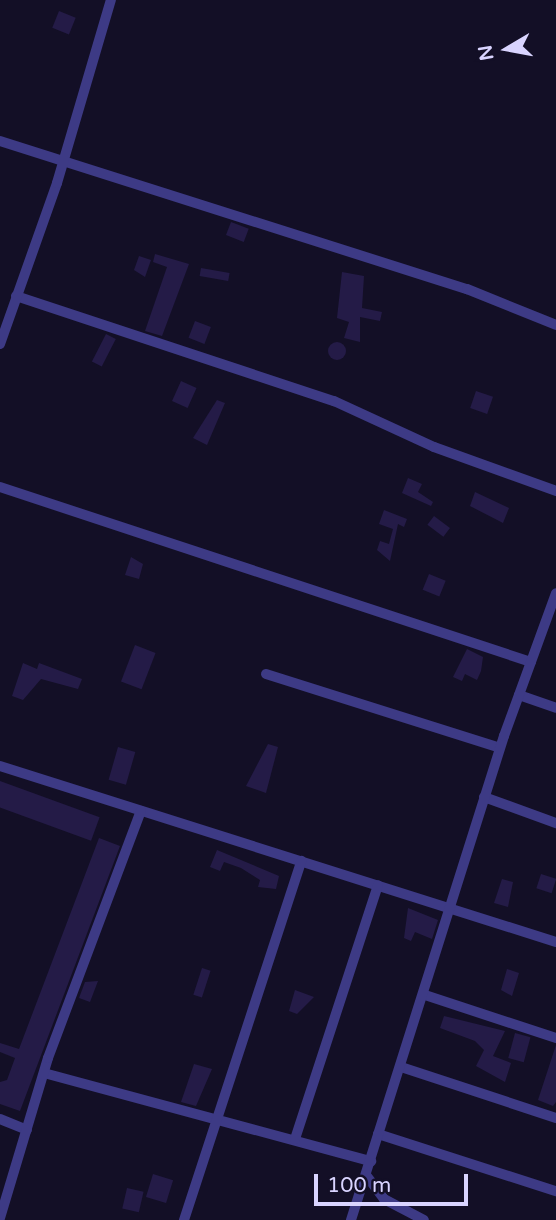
<!DOCTYPE html>
<style>
body{margin:0}
#map{position:relative;width:556px;height:1220px;overflow:hidden;background:#130f26;font-family:"Varela Round",sans-serif}
div>[style]{position:absolute}
.building>*{inset:0;background:#241b47;transform-origin:0 0}
.round{border-radius:50%}
.street>*{height:10px;margin:-5px;padding:0 5px;transform-origin:5px;border-radius:5px;background:#3d3a85}
span{translate:-50% -50%;white-space:nowrap;text-align:center;line-height:1.15;-webkit-text-stroke:6px #130f26;paint-order:stroke}
.north{position:absolute;left:472px;top:14px;width:70px;height:70px;-webkit-text-stroke:5px #130f26;paint-order:stroke;rotate:260deg;font-size:19px;font-weight:700;line-height:28px;text-align:center;color:#d9d4ff}
.north::after{content:'';display:block;margin:auto;width:24px;height:32px;background:#d9d4ff;clip-path:polygon(50% 0,100% 100%,50% 72%,0 100%)}
.scale{position:absolute;left:314px;top:1174px;width:154px;height:32px;box-sizing:border-box;border:4px solid #d9d4ff;border-top:0;padding-left:9px;font-size:21px;line-height:24px;white-space:nowrap;color:#d9d4ff;-webkit-text-stroke:5px #130f26;paint-order:stroke}
</style>
<div id="map">
<div class="building">
<div style="left:59px;top:11px;width:18px;height:18px;rotate:22deg"></div>
<div style="left:231px;top:222px;width:19px;height:14px;rotate:21deg"></div>
<div style="clip-path:polygon(155px 254px,189px 264px,162px 336px,145px 331px,167px 267px,153px 262px)"></div>
<div style="clip-path:polygon(139px 256px,151px 260px,145px 277px,134px 270px)"></div>
<div style="left:201px;top:268px;width:29px;height:8px;rotate:10deg"></div>
<div style="clip-path:polygon(342px 272px,364px 276px,362px 308px,382px 312px,380px 321px,360px 317px,360px 342px,344px 338px,349px 322px,337px 318px)"></div>
<div style="left:195px;top:321px;width:17px;height:18px;rotate:21deg"></div>
<div style="left:106px;top:334px;width:11px;height:31px;rotate:27deg"></div>
<div class="round" style="left:328px;top:342px;width:18px;height:18px"></div>
<div style="left:181px;top:381px;width:17px;height:22px;rotate:24deg"></div>
<div style="left:476px;top:391px;width:18px;height:18px;rotate:19deg"></div>
<div style="clip-path:polygon(217px 400px,225px 403px,207px 445px,193px 438px)"></div>
<div style="clip-path:polygon(408px 478px,422px 484px,418px 492px,433px 502px,431px 506px,402px 493px)"></div>
<div style="clip-path:polygon(475px 492px,509px 508px,503px 523px,470px 506px)"></div>
<div style="clip-path:polygon(384px 510px,407px 519px,404px 527px,398px 524px,390px 561px,377px 550px,380px 541px,389px 544px,393px 529px,379px 524px)"></div>
<div style="left:434px;top:516px;width:20px;height:11px;rotate:37deg"></div>
<div style="clip-path:polygon(131px 557px,143px 564px,139px 579px,125px 575px)"></div>
<div style="left:429px;top:574px;width:18px;height:17px;rotate:22deg"></div>
<div style="left:135px;top:645px;width:22px;height:39px;rotate:21deg"></div>
<div style="clip-path:polygon(467px 649px,483px 657px,481px 671px,477px 680px,465px 674px,462px 681px,453px 677px)"></div>
<div style="clip-path:polygon(23px 663px,37px 669px,39px 663px,82px 679px,78px 689px,41px 679px,23px 700px,12px 696px)"></div>
<div style="clip-path:polygon(268px 744px,278px 747px,266px 793px,246px 786px)"></div>
<div style="left:118px;top:747px;width:18px;height:34px;rotate:16deg"></div>
<div style="left:0;top:781px;width:106px;height:25px;rotate:20deg"></div>
<div style="clip-path:polygon(99px 838px,120px 846px,20px 1111px,0 1104px,0 1082px,7px 1080px,15px 1058px,0 1052px,0 1043px,19px 1049px)"></div>
<div style="clip-path:polygon(217px 850px,279px 876px,276px 889px,258px 887px,260px 880px,241px 868px,224px 862px,220px 871px,210px 867px)"></div>
<div style="left:541px;top:874px;width:16px;height:15px;rotate:18deg"></div>
<div style="clip-path:polygon(502px 879px,513px 882px,508px 907px,494px 903px)"></div>
<div style="clip-path:polygon(408px 908px,438px 920px,432px 939px,415px 932px,411px 941px,404px 938px)"></div>
<div style="left:202px;top:968px;width:9px;height:28px;rotate:18deg"></div>
<div style="clip-path:polygon(507px 969px,519px 973px,512px 996px,501px 990px)"></div>
<div style="clip-path:polygon(88px 974px,85px 982px,98px 981px,90px 1002px,79px 998px)"></div>
<div style="clip-path:polygon(295px 990px,314px 997px,297px 1014px,289px 1011px)"></div>
<div style="clip-path:polygon(444px 1016px,505px 1031px,493px 1056px,511px 1063px,505px 1082px,476px 1066px,484px 1050px,475px 1041px,440px 1028px)"></div>
<div style="left:515px;top:1033px;width:16px;height:26px;rotate:15deg"></div>
<div style="clip-path:polygon(556px 1045px,556px 1102px,553px 1106px,538px 1100px)"></div>
<div style="clip-path:polygon(194px 1064px,212px 1069px,196px 1106px,181px 1102px)"></div>
<div style="left:153px;top:1174px;width:21px;height:24px;rotate:17deg"></div>
<div style="left:127px;top:1188px;width:17px;height:21px;rotate:13deg"></div>
</div>
<div class="street">
<div style="left:0;top:141px;width:490px;rotate:17.6deg"></div>
<div style="left:467px;top:289px;width:96px;rotate:22deg"></div>
<div style="left:16px;top:296px;width:335px;rotate:18.3deg"></div>
<div style="left:334px;top:401px;width:110px;rotate:24.7deg"></div>
<div style="left:434px;top:447px;width:130px;rotate:19.8deg"></div>
<div style="left:0;top:344px;width:171px;rotate:-70.5deg"></div>
<div style="left:57px;top:183px;width:191px;rotate:-73.6deg"></div>
<div style="left:0;top:487px;width:559px;rotate:18.24deg"></div>
<div style="left:266px;top:674px;width:245px;rotate:17.5deg"></div>
<div style="left:519px;top:695px;width:39px;rotate:19deg"></div>
<div style="left:0;top:766px;width:583px;rotate:17.57deg"></div>
<div style="left:484px;top:797px;width:77px;rotate:19.9deg"></div>
<div style="left:425px;top:995px;width:138px;rotate:18.2deg"></div>
<div style="left:401px;top:1067px;width:163px;rotate:18.2deg"></div>
<div style="left:44px;top:1073px;width:339px;rotate:15.1deg"></div>
<div style="left:0;top:1119px;width:29px;rotate:22deg"></div>
<div style="left:378px;top:1134px;width:187px;rotate:17.8deg"></div>
<div style="left:295px;top:1139px;width:267px;rotate:-71.9deg"></div>
<div style="left:366px;top:1175px;width:30px;rotate:53deg"></div>
<div style="left:384px;top:1199px;width:45px;rotate:27.7deg"></div>
<div style="left:0;top:1218px;width:167px;rotate:-73.3deg"></div>
<div style="left:48px;top:1058px;width:264px;rotate:-69.4deg"></div>
<div style="left:184px;top:1220px;width:378px;rotate:-71.9deg"></div>
<div style="left:351px;top:1220px;width:508px;rotate:-72.46deg"></div>
<div style="left:504px;top:736px;width:152px;rotate:-70deg"></div>
</div>
<div class="north">N</div>
<div class="scale">100 m</div>
</div>
